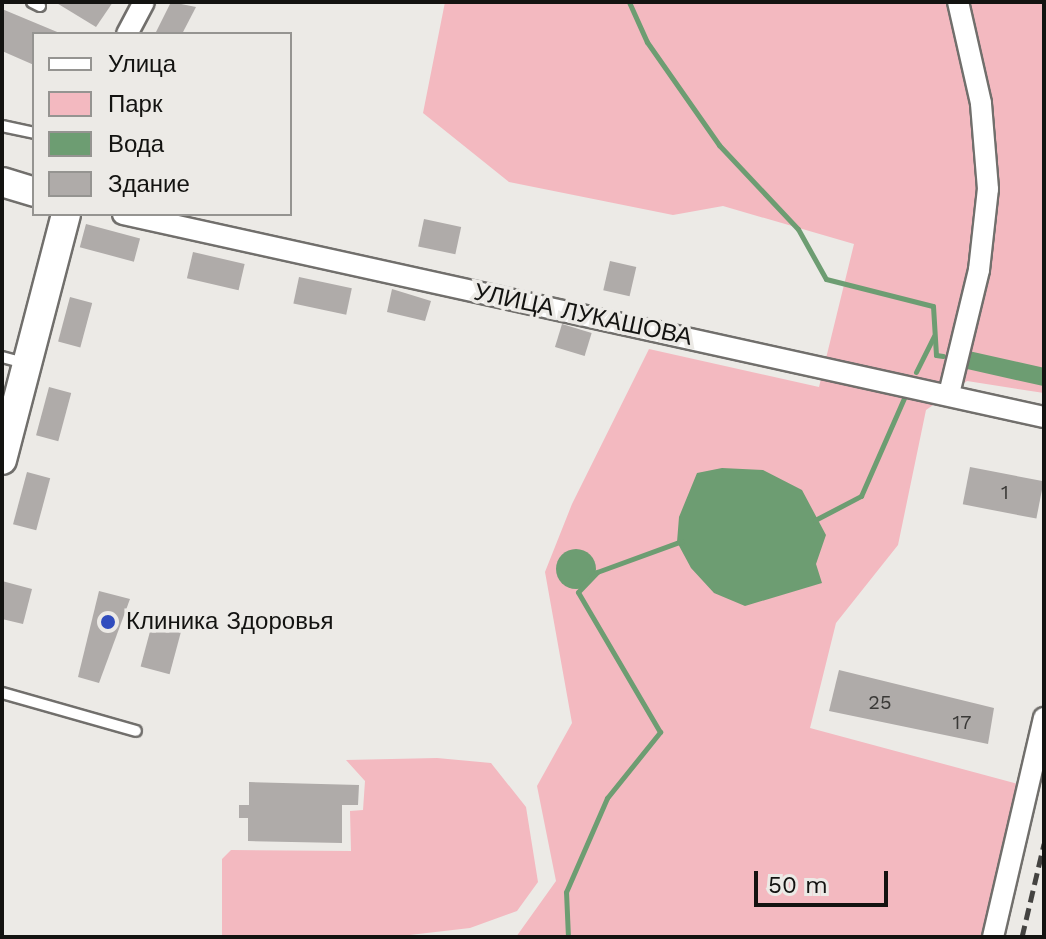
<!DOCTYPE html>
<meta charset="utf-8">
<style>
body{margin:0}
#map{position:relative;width:1046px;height:939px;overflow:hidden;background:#eceae6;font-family:"Work Sans",sans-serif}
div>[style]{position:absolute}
.green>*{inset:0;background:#f3b9c0}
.water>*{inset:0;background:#6d9d72}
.round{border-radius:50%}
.stream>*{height:5px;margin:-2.5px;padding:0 2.5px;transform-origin:2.5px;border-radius:2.5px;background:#6d9d72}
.canal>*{height:18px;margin:-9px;padding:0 9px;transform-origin:9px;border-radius:9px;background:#6d9d72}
.building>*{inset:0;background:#afaba9;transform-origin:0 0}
.roads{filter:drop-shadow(2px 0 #716f6c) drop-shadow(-2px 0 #716f6c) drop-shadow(0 2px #716f6c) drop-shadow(0 -2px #716f6c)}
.service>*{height:10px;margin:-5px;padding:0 5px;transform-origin:5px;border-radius:5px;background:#fff}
.minor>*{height:20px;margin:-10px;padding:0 10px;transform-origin:10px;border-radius:10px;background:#fff}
.secondary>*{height:28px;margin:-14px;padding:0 14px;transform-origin:14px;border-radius:14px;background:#fff}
.rail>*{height:5px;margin-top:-2.5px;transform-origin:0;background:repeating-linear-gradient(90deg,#444341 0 12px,transparent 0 18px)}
.dots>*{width:22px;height:22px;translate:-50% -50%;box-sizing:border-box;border:4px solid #eceae6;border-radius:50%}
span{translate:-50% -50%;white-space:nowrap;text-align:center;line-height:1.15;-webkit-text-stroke:7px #eceae6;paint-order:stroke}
.number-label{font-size:20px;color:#3a3937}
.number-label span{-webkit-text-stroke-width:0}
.street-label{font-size:24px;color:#131311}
.poi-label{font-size:24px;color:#131311}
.left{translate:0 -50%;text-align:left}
.frame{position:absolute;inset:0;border:4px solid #131311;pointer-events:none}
.legend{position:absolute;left:32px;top:32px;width:260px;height:184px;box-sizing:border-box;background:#eceae6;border:2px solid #959491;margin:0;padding:10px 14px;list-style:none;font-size:24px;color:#131311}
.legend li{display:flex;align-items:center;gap:16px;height:40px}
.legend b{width:40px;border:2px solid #959491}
.scale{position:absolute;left:754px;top:871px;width:134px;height:36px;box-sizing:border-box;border:4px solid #131311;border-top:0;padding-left:10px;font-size:24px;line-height:28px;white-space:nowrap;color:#131311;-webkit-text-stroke:6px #eceae6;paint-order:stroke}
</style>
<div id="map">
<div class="green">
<div style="clip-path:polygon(445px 2px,1044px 2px,1044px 393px,967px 381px,926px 410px,898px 545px,836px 623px,810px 728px,1018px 784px,982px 937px,516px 937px,556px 881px,537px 786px,572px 723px,545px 572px,572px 504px,649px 349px,819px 387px,854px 244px,723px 206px,673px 215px,509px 182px,423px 113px)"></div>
<div style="clip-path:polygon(437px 758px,491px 763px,526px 807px,538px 882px,517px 911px,470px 928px,401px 936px,222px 935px,222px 859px,231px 850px,351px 851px,350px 811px,363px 810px,365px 781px,346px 760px)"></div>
</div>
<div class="water">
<div style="clip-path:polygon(722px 468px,763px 470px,802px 490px,826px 535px,816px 564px,822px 583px,745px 606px,714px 593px,691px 568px,677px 542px,679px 517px,697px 473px)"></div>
<div class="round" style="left:556px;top:549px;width:40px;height:40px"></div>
</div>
<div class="stream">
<div style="left:629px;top:2px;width:44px;rotate:65.8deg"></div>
<div style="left:647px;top:42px;width:126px;rotate:55deg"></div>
<div style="left:719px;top:145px;width:115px;rotate:46.8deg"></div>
<div style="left:798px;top:229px;width:57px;rotate:60.8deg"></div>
<div style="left:826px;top:279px;width:110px;rotate:14.2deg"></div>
<div style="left:933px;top:306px;width:49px;rotate:86.5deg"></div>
<div style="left:936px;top:355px;width:7px;rotate:8deg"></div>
<div style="left:916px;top:372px;width:40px;rotate:-63.4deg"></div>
<div style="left:815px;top:520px;width:52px;rotate:-27.6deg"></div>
<div style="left:861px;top:496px;width:109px;rotate:-66.3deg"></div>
<div style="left:568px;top:937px;width:45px;rotate:-92.5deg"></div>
<div style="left:566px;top:892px;width:103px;rotate:-66.4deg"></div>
<div style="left:607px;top:798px;width:85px;rotate:-51.2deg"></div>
<div style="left:660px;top:732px;width:162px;rotate:-120.4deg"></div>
<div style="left:578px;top:592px;width:28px;rotate:-46deg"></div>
<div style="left:597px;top:572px;width:90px;rotate:-20deg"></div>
</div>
<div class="canal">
<div style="left:968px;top:360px;width:78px;rotate:12.6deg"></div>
</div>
<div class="building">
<div style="clip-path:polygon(55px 2px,113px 2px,96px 27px)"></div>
<div style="clip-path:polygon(171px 2px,196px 7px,182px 34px,155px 34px)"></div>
<div style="clip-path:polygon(2px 9px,62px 34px,34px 34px,34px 65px,2px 51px)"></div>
<div style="left:424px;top:219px;width:38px;height:28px;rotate:12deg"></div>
<div style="left:86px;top:224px;width:56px;height:24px;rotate:15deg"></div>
<div style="left:193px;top:252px;width:53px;height:27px;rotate:13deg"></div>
<div style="left:610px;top:261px;width:27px;height:30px;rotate:13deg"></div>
<div style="left:299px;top:277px;width:54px;height:27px;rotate:12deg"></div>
<div style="clip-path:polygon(392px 289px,431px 301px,425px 321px,387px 312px)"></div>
<div style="left:70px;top:297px;width:23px;height:46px;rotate:15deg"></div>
<div style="left:562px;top:324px;width:31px;height:24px;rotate:17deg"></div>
<div style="left:49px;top:387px;width:23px;height:50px;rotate:15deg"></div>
<div style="left:970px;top:467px;width:75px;height:38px;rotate:11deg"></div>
<div style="left:27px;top:472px;width:24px;height:54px;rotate:15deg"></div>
<div style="clip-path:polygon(2px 581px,32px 589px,23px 624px,2px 619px)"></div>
<div style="clip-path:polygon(99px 591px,130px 599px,99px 683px,78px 677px)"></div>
<div style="left:152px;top:624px;width:30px;height:44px;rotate:15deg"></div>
<div style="clip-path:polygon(839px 670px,994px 708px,988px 744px,829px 711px)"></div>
<div style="clip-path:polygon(249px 782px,359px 785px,358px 805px,342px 805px,342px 843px,248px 841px,248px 818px,239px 818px,239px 805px,249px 805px)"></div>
</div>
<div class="roads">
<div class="service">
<div style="left:32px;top:2px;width:9px;rotate:27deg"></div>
<div style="left:2px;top:126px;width:33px;rotate:12deg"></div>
<div style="left:2px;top:357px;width:24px;rotate:15deg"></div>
<div style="left:2px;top:693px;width:139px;rotate:15.8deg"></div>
</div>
<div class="minor">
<div style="left:127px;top:34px;width:36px;rotate:-62deg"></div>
<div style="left:123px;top:214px;width:943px;rotate:12.43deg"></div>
<div style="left:949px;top:394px;width:128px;rotate:-76.4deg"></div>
<div style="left:979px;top:270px;width:81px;rotate:-83.7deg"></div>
<div style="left:988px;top:189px;width:86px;rotate:-94.7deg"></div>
<div style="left:981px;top:103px;width:104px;rotate:-102.8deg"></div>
<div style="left:993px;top:937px;width:225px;rotate:-76.9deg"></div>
</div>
<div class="secondary">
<div style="left:2px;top:182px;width:34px;rotate:17deg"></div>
<div style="left:2px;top:460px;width:254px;rotate:-75.4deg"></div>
</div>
</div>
<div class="rail">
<div style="left:1022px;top:937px;width:96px;rotate:-76.7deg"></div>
</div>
<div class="dots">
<div style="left:108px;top:622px;background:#314dbe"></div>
</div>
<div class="number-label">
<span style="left:1005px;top:492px">1</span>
<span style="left:880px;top:702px">25</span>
<span style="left:962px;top:722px">17</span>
</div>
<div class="street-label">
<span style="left:583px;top:315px;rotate:12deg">УЛИЦА ЛУКАШОВА</span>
</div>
<div class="poi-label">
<span class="left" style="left:126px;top:622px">Клиника Здоровья</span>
</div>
<div class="frame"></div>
<ul class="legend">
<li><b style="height:10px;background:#fff"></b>Улица</li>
<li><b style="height:22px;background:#f3b9c0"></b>Парк</li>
<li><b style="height:22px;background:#6d9d72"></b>Вода</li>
<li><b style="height:22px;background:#afaba9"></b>Здание</li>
</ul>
<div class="scale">50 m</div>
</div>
